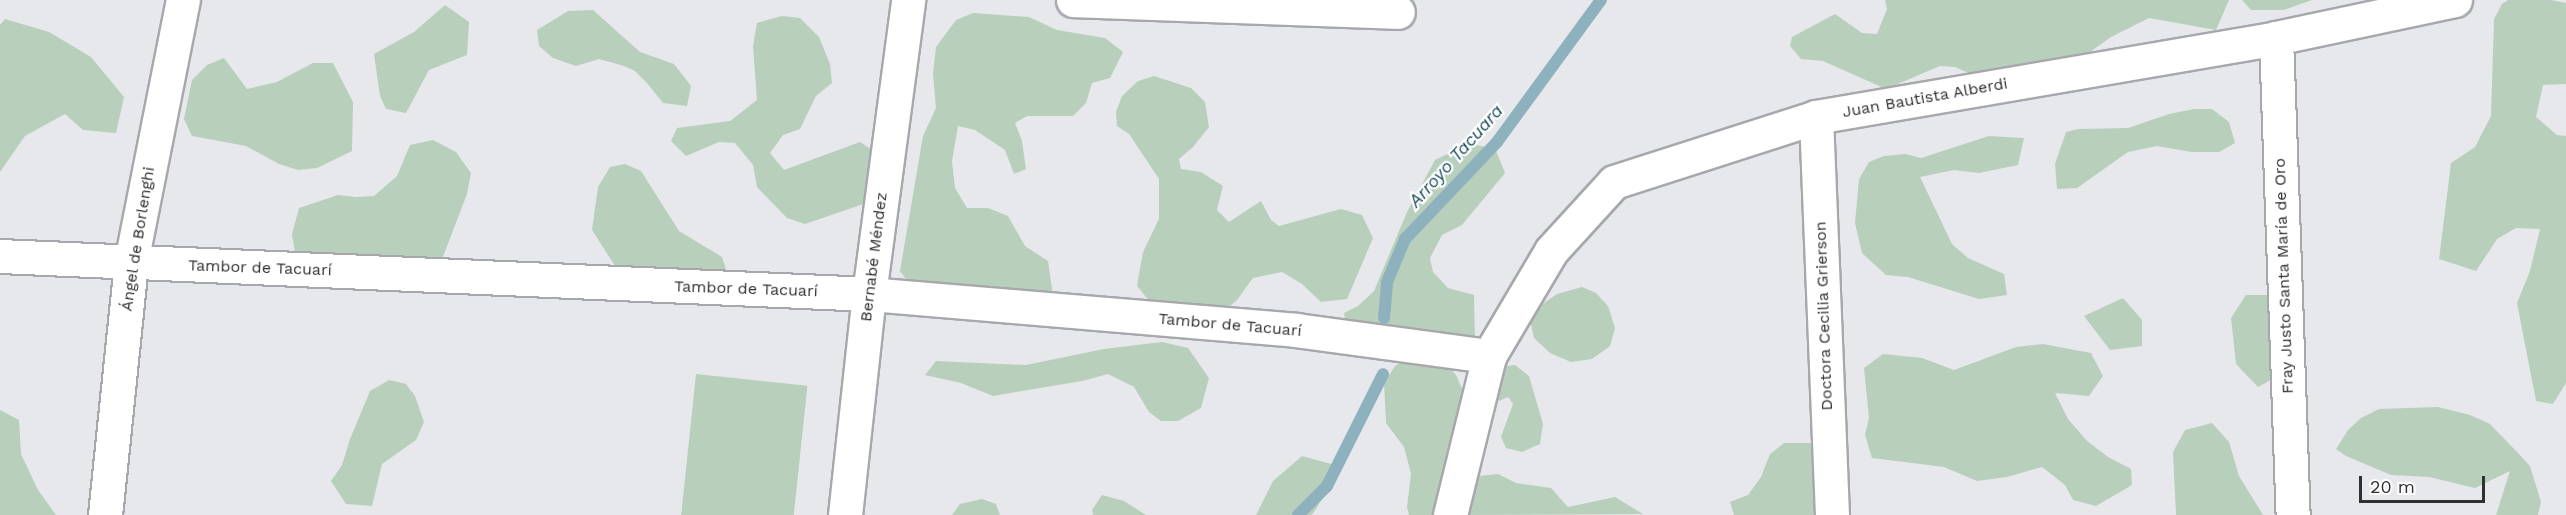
<!DOCTYPE html>
<meta charset="utf-8">
<style>
body{margin:0}
#map{position:relative;width:2566px;height:515px;overflow:hidden;background:#e7e8ec;font-family:"Work Sans",sans-serif}
div>[style]{position:absolute}
.green>*{inset:0;background:#b8cfbc;transform-origin:0 0}
.stream>*{height:12px;margin:-6px;padding:0 6px;transform-origin:6px;border-radius:6px;background:#8db2be}
.roads{filter:drop-shadow(2px 0 #a7a8ac) drop-shadow(-2px 0 #a7a8ac) drop-shadow(0 2px #a7a8ac) drop-shadow(0 -2px #a7a8ac)}
.minor>*{height:33px;margin:-16.5px;padding:0 16.5px;transform-origin:16.5px;border-radius:16.5px;background:#fff}
span{translate:-50% -50%;white-space:nowrap;text-align:center;line-height:1.15;-webkit-text-stroke:4.5px #fff;paint-order:stroke}
.street-label{font-size:16px;color:#303032}
.water-label{font-size:18px;color:#154a57;font-style:italic}
.scale{position:absolute;left:2359px;top:476px;width:126px;height:27px;box-sizing:border-box;border:3px solid #303032;border-top:0;padding-left:8px;font-size:18px;line-height:21px;white-space:nowrap;color:#303032;-webkit-text-stroke:4px #fff;paint-order:stroke}
</style>
<div id="map">
<div class="green">
<div style="clip-path:polygon(1885px 0,2229px 0,2216px 30px,2149px 18px,2111px 37px,2080px 59px,1980px 78px,1955px 67px,1940px 66px,1886px 89px,1823px 61px,1801px 59px,1790px 46px,1792px 37px,1835px 14px,1862px 33px,1877px 34px,1887px 9px)"></div>
<div style="clip-path:polygon(2242px 0,2312px 0,2284px 10px,2251px 10px)"></div>
<div style="clip-path:polygon(2508px 0,2551px 0,2566px 3px,2566px 84px,2543px 85px,2536px 117px,2557px 135px,2566px 136px,2566px 383px,2553px 404px,2536px 401px,2517px 303px,2530px 271px,2540px 229px,2516px 228px,2497px 239px,2476px 271px,2439px 259px,2451px 163px,2475px 147px,2491px 116px,2494px 19px,2502px 4px)"></div>
<div style="clip-path:polygon(445px 5px,469px 22px,467px 55px,429px 70px,406px 113px,386px 109px,380px 96px,374px 54px,414px 32px)"></div>
<div style="clip-path:polygon(593px 10px,640px 52px,674px 64px,691px 86px,687px 106px,663px 103px,647px 83px,635px 71px,624px 66px,599px 59px,576px 66px,553px 58px,539px 46px,537px 30px,568px 11px)"></div>
<div style="clip-path:polygon(973px 13px,1029px 17px,1057px 30px,1105px 38px,1123px 52px,1110px 78px,1092px 83px,1086px 103px,1073px 116px,1027px 116px,1015px 123px,1022px 141px,1026px 169px,1014px 174px,1005px 150px,975px 130px,958px 126px,952px 161px,955px 188px,967px 208px,988px 208px,1008px 216px,1025px 246px,1048px 261px,1053px 296px,921px 300px,900px 271px,923px 136px,936px 108px,933px 74px,936px 47px,956px 20px)"></div>
<div style="clip-path:polygon(782px 16px,800px 18px,819px 37px,830px 64px,832px 83px,816px 96px,800px 129px,783px 135px,770px 153px,784px 170px,860px 142px,878px 154px,878px 199px,805px 224px,787px 218px,757px 187px,753px 165px,735px 143px,719px 142px,686px 156px,671px 141px,677px 128px,730px 121px,757px 100px,753px 46px,757px 23px)"></div>
<div style="clip-path:polygon(5px 19px,49px 32px,91px 57px,124px 97px,116px 133px,83px 130px,65px 114px,25px 136px,0 172px,0 25px)"></div>
<div style="clip-path:polygon(224px 58px,247px 89px,277px 82px,313px 63px,333px 63px,353px 102px,352px 151px,317px 168px,298px 170px,279px 164px,246px 146px,192px 136px,184px 119px,192px 80px,207px 65px)"></div>
<div style="clip-path:polygon(1154px 76px,1191px 88px,1205px 102px,1209px 127px,1193px 147px,1179px 159px,1181px 169px,1201px 172px,1223px 186px,1217px 210px,1229px 222px,1261px 201px,1271px 220px,1279px 226px,1341px 209px,1362px 215px,1373px 238px,1347px 299px,1321px 302px,1302px 284px,1282px 272px,1253px 278px,1237px 300px,1223px 312px,1206px 305px,1176px 306px,1150px 302px,1137px 286px,1143px 252px,1159px 219px,1159px 179px,1129px 134px,1117px 126px,1116px 112px,1122px 96px,1138px 81px)"></div>
<div style="clip-path:polygon(2194px 109px,2212px 109px,2229px 122px,2235px 143px,2219px 152px,2191px 152px,2157px 146px,2128px 152px,2077px 188px,2057px 189px,2055px 164px,2066px 132px,2078px 129px,2128px 128px,2169px 114px)"></div>
<div style="clip-path:polygon(1989px 136px,2024px 138px,2018px 165px,1979px 173px,1954px 170px,1920px 177px,1952px 244px,1968px 258px,2004px 274px,2007px 295px,1979px 299px,1908px 277px,1886px 275px,1862px 253px,1855px 223px,1859px 179px,1869px 162px,1884px 156px,1905px 154px,1921px 158px)"></div>
<div style="clip-path:polygon(433px 140px,456px 152px,471px 173px,467px 194px,439px 267px,295px 254px,292px 234px,299px 208px,338px 195px,356px 197px,374px 196px,397px 176px,410px 145px)"></div>
<div style="clip-path:polygon(1468px 144px,1495px 148px,1505px 173px,1462px 225px,1442px 235px,1430px 258px,1433px 272px,1448px 288px,1474px 295px,1475px 342px,1385px 331px,1345px 320px,1344px 313px,1358px 306px,1374px 291px,1407px 212px,1435px 160px)"></div>
<div style="clip-path:polygon(625px 164px,641px 171px,679px 231px,722px 257px,732px 288px,619px 272px,592px 230px,598px 187px,610px 167px)"></div>
<div style="clip-path:polygon(1582px 287px,1596px 293px,1608px 306px,1615px 328px,1610px 346px,1592px 359px,1571px 362px,1550px 353px,1534px 338px,1530px 320px,1544px 303px,1557px 294px)"></div>
<div style="clip-path:polygon(2246px 295px,2267px 295px,2276px 313px,2287px 371px,2258px 387px,2236px 364px,2231px 318px)"></div>
<div style="clip-path:polygon(2123px 298px,2142px 320px,2142px 346px,2110px 350px,2084px 316px)"></div>
<div style="clip-path:polygon(1162px 342px,1188px 348px,1209px 378px,1201px 408px,1178px 421px,1161px 421px,1149px 412px,1134px 387px,1108px 374px,1082px 381px,993px 396px,961px 383px,925px 375px,936px 361px,1026px 365px,1104px 349px)"></div>
<div style="clip-path:polygon(2043px 344px,2091px 353px,2103px 376px,2089px 396px,2055px 393px,2068px 419px,2087px 441px,2108px 457px,2131px 469px,2132px 485px,2096px 506px,2073px 500px,2065px 485px,2042px 467px,2007px 477px,1977px 481px,1944px 467px,1872px 458px,1865px 435px,1869px 418px,1864px 368px,1883px 354px,1922px 358px,1954px 370px,2016px 347px)"></div>
<div style="clip-path:polygon(1406px 359px,1442px 360px,1456px 375px,1468px 402px,1444px 515px,1409px 515px,1407px 507px,1411px 474px,1404px 447px,1386px 423px,1384px 383px,1395px 366px)"></div>
<div style="clip-path:polygon(1515px 365px,1529px 376px,1543px 424px,1540px 444px,1522px 452px,1506px 448px,1501px 437px,1513px 404px,1508px 397px,1499px 401px,1489px 394px,1500px 367px)"></div>
<div style="left:696px;top:374px;width:112px;height:142px;rotate:6deg"></div>
<div style="clip-path:polygon(389px 380px,406px 384px,415px 396px,424px 422px,416px 440px,382px 464px,372px 506px,346px 504px,331px 481px,342px 465px,350px 439px,370px 391px)"></div>
<div style="clip-path:polygon(2438px 407px,2470px 415px,2490px 424px,2517px 452px,2530px 466px,2541px 502px,2538px 515px,2496px 515px,2510px 471px,2475px 488px,2429px 477px,2391px 475px,2346px 456px,2336px 449px,2348px 430px,2361px 418px,2379px 409px)"></div>
<div style="clip-path:polygon(0 410px,19px 420px,21px 454px,38px 490px,56px 515px,0 515px)"></div>
<div style="clip-path:polygon(2212px 423px,2229px 442px,2239px 476px,2263px 515px,2176px 515px,2173px 452px,2185px 430px)"></div>
<div style="clip-path:polygon(1784px 443px,1813px 443px,1831px 468px,1832px 515px,1734px 515px,1730px 502px,1748px 495px,1761px 477px,1770px 454px)"></div>
<div style="clip-path:polygon(1302px 456px,1335px 465px,1329px 488px,1314px 512px,1311px 515px,1256px 515px,1273px 481px)"></div>
<div style="clip-path:polygon(1498px 474px,1516px 483px,1551px 488px,1568px 507px,1615px 497px,1643px 514px,1463px 515px,1467px 487px,1479px 476px)"></div>
<div style="clip-path:polygon(1102px 495px,1124px 501px,1146px 515px,1093px 515px,1092px 510px)"></div>
<div style="clip-path:polygon(982px 499px,996px 504px,1000px 515px,952px 515px,960px 504px)"></div>
</div>
<div class="stream">
<div style="left:1384px;top:318px;width:36px;rotate:-85deg"></div>
<div style="left:1387px;top:282px;width:47px;rotate:-67.3deg"></div>
<div style="left:1405px;top:239px;width:134px;rotate:-46.5deg"></div>
<div style="left:1497px;top:142px;width:176px;rotate:-53.8deg"></div>
<div style="left:1298px;top:515px;width:41px;rotate:-45deg"></div>
<div style="left:1327px;top:486px;width:125px;rotate:-63.4deg"></div>
</div>
<div class="roads">
<div class="minor">
<div style="left:1073px;top:0;width:325px;rotate:2.1deg"></div>
<div style="left:2276px;top:38px;width:477px;rotate:88deg"></div>
<div style="left:1816px;top:117px;width:398px;rotate:87.7deg"></div>
<div style="left:0;top:256px;width:870px;rotate:2.5deg"></div>
<div style="left:869px;top:294px;width:429px;rotate:4.8deg"></div>
<div style="left:1296px;top:330px;width:195px;rotate:7.7deg"></div>
<div style="left:105px;top:515px;width:254px;rotate:-84.1deg"></div>
<div style="left:131px;top:262px;width:267px;rotate:-78.8deg"></div>
<div style="left:845px;top:515px;width:222px;rotate:-83.8deg"></div>
<div style="left:869px;top:294px;width:297px;rotate:-82.4deg"></div>
<div style="left:1450px;top:515px;width:164px;rotate:-76.2deg"></div>
<div style="left:1489px;top:356px;width:122px;rotate:-59.4deg"></div>
<div style="left:1551px;top:251px;width:93px;rotate:-47.6deg"></div>
<div style="left:1614px;top:182px;width:212px;rotate:-17.8deg"></div>
<div style="left:1816px;top:117px;width:467px;rotate:-9.7deg"></div>
<div style="left:2276px;top:38px;width:183px;rotate:-12deg"></div>
</div>
</div>
<div class="street-label">
<span style="left:1925px;top:98px;rotate:-10deg">Juan Bautista Alberdi</span>
<span style="left:138px;top:239px;rotate:-81deg">Ángel de Borlenghi</span>
<span style="left:874px;top:257px;rotate:-83deg">Bernabé Méndez</span>
<span style="left:260px;top:268px;rotate:2deg">Tambor de Tacuarí</span>
<span style="left:2284px;top:276px;rotate:-92deg">Fray Justo Santa María de Oro</span>
<span style="left:746px;top:289px;rotate:2deg">Tambor de Tacuarí</span>
<span style="left:1824px;top:316px;rotate:-92deg">Doctora Cecilia Grierson</span>
<span style="left:1230px;top:325px;rotate:5deg">Tambor de Tacuarí</span>
</div>
<div class="water-label">
<span style="left:1456px;top:156px;rotate:-48deg">Arroyo Tacuara</span>
</div>
<div class="scale">20 m</div>
</div>
